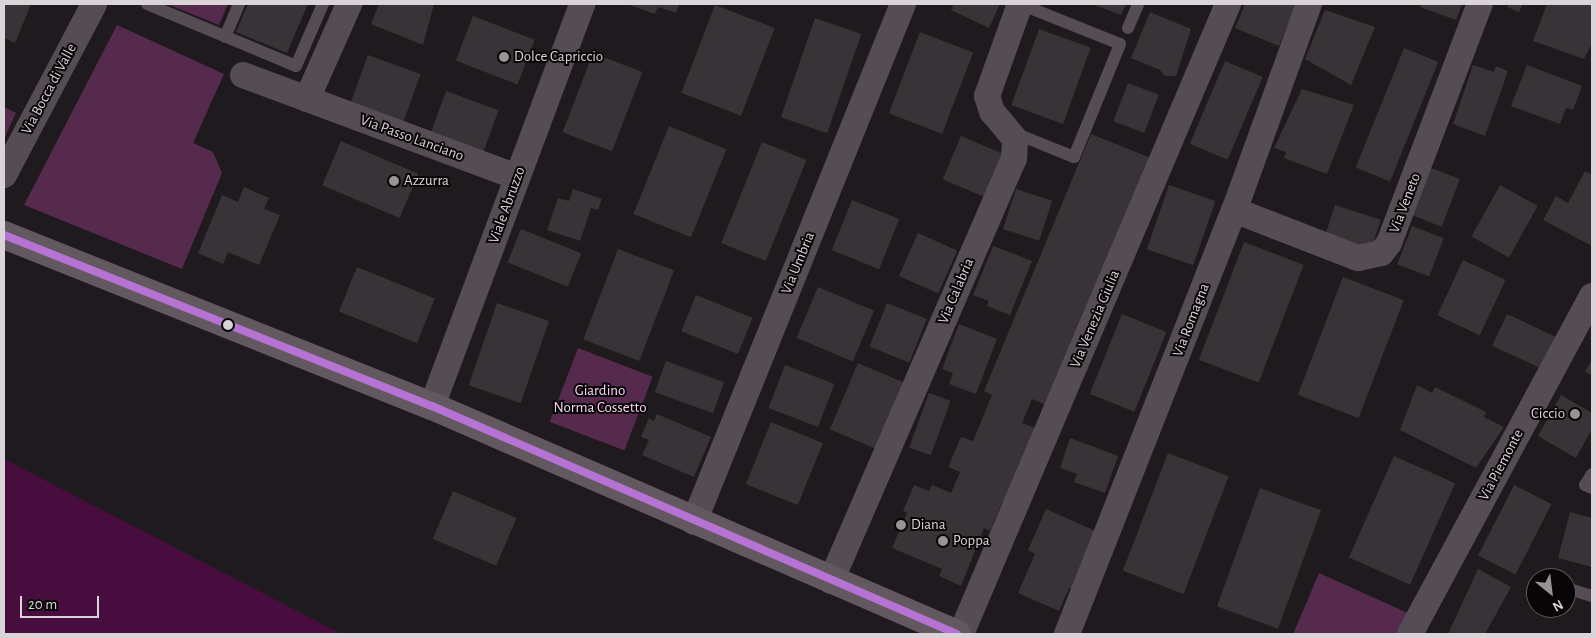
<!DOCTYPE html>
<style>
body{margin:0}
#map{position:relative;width:1596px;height:638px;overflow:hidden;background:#1e1a1d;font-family:"Alegreya Sans",sans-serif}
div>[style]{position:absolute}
.green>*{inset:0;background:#562a4d;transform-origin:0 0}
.water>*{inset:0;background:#470d3e}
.building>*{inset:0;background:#383336;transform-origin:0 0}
.lane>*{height:12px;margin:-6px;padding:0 6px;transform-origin:6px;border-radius:6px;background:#564c53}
.street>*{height:26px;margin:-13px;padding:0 13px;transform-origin:13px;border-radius:13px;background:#564c53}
.secondary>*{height:28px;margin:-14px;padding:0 14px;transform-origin:14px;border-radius:14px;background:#635860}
.bus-1>*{height:8px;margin:-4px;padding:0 4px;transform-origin:4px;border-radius:4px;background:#b673d3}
.dots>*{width:14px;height:14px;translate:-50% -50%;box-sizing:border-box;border:2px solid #080507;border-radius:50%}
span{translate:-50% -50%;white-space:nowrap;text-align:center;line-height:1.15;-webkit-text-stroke:4px #080507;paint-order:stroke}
.poi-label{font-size:15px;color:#dad4d8}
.left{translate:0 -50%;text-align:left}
.right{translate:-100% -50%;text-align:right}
.street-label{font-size:15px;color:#dad4d8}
.park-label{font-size:15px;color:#fad3f0}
.frame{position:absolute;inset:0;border:5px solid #dad4d8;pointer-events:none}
.north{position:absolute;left:1526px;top:568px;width:50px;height:50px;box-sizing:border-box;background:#080507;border:1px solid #5c585b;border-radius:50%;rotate:151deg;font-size:14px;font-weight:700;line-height:20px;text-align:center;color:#dad4d8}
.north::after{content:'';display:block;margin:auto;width:18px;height:22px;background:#989397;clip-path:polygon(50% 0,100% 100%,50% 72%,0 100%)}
.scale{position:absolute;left:20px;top:596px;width:79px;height:22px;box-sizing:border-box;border:2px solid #dad4d8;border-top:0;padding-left:6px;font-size:15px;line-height:18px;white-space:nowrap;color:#dad4d8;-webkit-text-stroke:4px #080507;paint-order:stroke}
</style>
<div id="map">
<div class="green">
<div style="clip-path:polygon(167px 4px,228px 4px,219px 25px)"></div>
<div style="clip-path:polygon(117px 25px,224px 74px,193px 143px,213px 152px,222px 173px,182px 269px,24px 205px)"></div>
<div style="clip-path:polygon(4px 107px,16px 113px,4px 139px)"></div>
<div style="left:578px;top:348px;width:80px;height:79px;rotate:21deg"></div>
<div style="clip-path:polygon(1319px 573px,1410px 614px,1399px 634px,1293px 634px)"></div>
</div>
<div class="water">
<div style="clip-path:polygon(4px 459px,342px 634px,4px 634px)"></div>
</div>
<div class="building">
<div style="clip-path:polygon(4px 4px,31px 4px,15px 43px,4px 38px)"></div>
<div style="clip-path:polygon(248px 4px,308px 4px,287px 53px,236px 32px)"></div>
<div style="clip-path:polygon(379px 4px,434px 4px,423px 45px,371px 24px)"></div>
<div style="clip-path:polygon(627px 4px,679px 4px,676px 13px,658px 7px,655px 14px)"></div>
<div style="clip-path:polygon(954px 4px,1000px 4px,989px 28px,951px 10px)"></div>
<div style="clip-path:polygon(1092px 4px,1126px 4px,1121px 15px)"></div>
<div style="clip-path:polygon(1245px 4px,1296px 4px,1279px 46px,1235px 28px)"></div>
<div style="clip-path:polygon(1421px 4px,1462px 4px,1456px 20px,1420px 7px)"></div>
<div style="clip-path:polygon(1509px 4px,1523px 4px,1519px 12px,1507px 7px)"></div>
<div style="clip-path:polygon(1547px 4px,1592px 4px,1592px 43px,1584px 59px,1533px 41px)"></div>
<div style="left:715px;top:5px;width:64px;height:94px;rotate:21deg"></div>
<div style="clip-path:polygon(1325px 10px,1375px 27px,1351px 85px,1305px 59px)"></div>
<div style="clip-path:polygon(1150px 12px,1191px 29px,1176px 76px,1165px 76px,1160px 70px,1131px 58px)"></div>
<div style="left:473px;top:16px;width:66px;height:48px;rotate:21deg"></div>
<div style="left:815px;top:18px;width:49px;height:105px;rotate:19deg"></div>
<div style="left:1039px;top:29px;width:55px;height:81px;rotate:20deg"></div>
<div style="left:920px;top:32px;width:57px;height:87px;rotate:21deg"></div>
<div style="left:1404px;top:48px;width:37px;height:129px;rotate:22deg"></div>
<div style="left:593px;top:53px;width:53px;height:85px;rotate:21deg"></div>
<div style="left:368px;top:55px;width:56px;height:51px;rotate:20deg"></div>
<div style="left:1225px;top:61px;width:41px;height:90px;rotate:23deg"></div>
<div style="clip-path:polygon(1473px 65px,1494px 72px,1496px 66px,1508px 71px,1485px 136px,1453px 124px)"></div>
<div style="clip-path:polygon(1527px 65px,1582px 86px,1573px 110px,1566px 108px,1560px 124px,1511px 106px)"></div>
<div style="left:1128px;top:83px;width:33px;height:41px;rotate:21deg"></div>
<div style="clip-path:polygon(1302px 89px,1354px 105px,1327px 174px,1284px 158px,1286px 152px,1274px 148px)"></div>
<div style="left:446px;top:91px;width:56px;height:45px;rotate:20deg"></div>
<div style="left:669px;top:126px;width:62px;height:95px;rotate:22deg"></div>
<div style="clip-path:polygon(1091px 134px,1151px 158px,1049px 406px,1032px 399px,1022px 423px,1045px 432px,1007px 505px,1002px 503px,990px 531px,984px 528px,961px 586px,939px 576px,942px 569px,892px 548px,907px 513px,903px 511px,914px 485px,929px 491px,932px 485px,951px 493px,960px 472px,948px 467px,961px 437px,973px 441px,992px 395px,984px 391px)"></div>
<div style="left:961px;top:136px;width:46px;height:47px;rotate:23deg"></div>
<div style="left:341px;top:141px;width:84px;height:48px;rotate:23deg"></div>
<div style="left:762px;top:142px;width:48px;height:109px;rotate:22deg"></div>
<div style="left:1431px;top:168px;width:31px;height:51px;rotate:21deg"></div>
<div style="clip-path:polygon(1585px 171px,1592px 174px,1592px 246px,1543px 220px,1556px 196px,1568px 203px)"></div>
<div style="left:1169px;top:185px;width:49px;height:68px;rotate:19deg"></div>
<div style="left:1500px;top:185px;width:43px;height:59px;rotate:29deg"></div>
<div style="clip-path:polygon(244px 187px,269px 198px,264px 209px,280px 215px,259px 265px,228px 252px,223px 264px,198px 253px,222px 195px,238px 202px)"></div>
<div style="clip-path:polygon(573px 189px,602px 199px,598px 210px,591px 208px,580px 241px,547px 230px,558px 198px,569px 201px)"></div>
<div style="left:1016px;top:189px;width:38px;height:42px;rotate:18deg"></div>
<div style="left:852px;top:200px;width:51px;height:54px;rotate:22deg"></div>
<div style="left:1335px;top:205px;width:48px;height:33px;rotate:18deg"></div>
<div style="left:1412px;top:226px;width:34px;height:41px;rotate:21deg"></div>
<div style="left:521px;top:229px;width:65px;height:36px;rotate:22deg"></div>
<div style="left:918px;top:233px;width:43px;height:47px;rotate:24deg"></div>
<div style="left:1244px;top:242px;width:64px;height:126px;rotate:21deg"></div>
<div style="clip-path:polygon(993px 246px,1032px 261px,1010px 315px,987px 306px,989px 301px,973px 295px)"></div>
<div style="left:618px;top:249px;width:60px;height:97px;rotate:21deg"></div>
<div style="left:1463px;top:260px;width:47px;height:61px;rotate:25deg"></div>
<div style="left:357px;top:267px;width:84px;height:48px;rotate:22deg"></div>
<div style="left:1343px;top:277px;width:65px;height:126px;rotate:21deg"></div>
<div style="left:818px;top:287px;width:61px;height:55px;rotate:23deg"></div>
<div style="left:696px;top:295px;width:61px;height:39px;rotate:22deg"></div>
<div style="left:497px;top:303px;width:55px;height:87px;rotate:19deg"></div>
<div style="left:887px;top:303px;width:43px;height:47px;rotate:22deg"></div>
<div style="left:1122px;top:314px;width:48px;height:86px;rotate:22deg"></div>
<div style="left:1507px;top:314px;width:59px;height:35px;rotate:25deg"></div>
<div style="clip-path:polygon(959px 324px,997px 339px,976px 394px,949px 384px,953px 373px,942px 369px)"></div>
<div style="clip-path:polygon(1592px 359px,1592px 375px,1585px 372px)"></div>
<div style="left:666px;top:361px;width:62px;height:33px;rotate:20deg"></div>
<div style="left:858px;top:363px;width:53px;height:72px;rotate:23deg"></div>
<div style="left:785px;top:365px;width:53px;height:46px;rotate:21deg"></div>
<div style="clip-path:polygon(1417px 385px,1432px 393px,1435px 387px,1486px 412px,1484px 417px,1504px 427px,1476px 468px,1400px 430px)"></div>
<div style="left:929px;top:393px;width:23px;height:58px;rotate:20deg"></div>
<div style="clip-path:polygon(1561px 395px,1592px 413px,1592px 429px,1576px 458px,1538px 436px)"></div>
<div style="clip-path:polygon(657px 414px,711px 437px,694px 477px,642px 455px,649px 440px,641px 437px,649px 418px,654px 421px)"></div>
<div style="left:771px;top:422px;width:56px;height:67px;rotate:22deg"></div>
<div style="clip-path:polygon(1070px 438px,1118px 456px,1105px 493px,1074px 482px,1077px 474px,1060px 468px)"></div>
<div style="left:1168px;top:453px;width:65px;height:126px;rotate:21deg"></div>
<div style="left:1394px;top:456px;width:67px;height:111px;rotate:24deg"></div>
<div style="left:1514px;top:485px;width:42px;height:79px;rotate:27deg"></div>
<div style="left:1260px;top:488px;width:65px;height:126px;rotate:20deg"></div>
<div style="left:453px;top:491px;width:69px;height:52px;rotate:23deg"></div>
<div style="clip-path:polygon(1046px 509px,1100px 533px,1075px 590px,1069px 588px,1059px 611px,1018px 593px,1035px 554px,1028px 550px)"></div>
<div style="clip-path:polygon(1570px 512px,1592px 518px,1592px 567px,1558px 558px)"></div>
<div style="clip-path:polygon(1478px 569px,1511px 587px,1485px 634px,1448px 634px)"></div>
</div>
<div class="lane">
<div style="left:147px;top:4px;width:161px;rotate:22.6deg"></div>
<div style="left:296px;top:66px;width:68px;rotate:-66.5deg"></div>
<div style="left:1128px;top:28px;width:26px;rotate:-67deg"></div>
<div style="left:225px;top:37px;width:36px;rotate:-67deg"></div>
<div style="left:1012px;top:132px;width:67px;rotate:22deg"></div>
<div style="left:1074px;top:157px;width:122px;rotate:-67.8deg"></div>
<div style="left:1120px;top:44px;width:108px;rotate:-158.2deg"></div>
<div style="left:1592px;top:474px;width:13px;rotate:122deg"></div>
<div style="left:1585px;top:485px;width:8px;rotate:23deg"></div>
<div style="left:1566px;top:588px;width:27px;rotate:17deg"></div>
</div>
<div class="street">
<div style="left:243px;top:75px;width:292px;rotate:20.4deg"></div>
<div style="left:307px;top:99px;width:104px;rotate:-66.1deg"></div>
<div style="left:4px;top:175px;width:193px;rotate:-62.2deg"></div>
<div style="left:1234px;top:210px;width:133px;rotate:21.2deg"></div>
<div style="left:1358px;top:258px;width:24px;rotate:-12deg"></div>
<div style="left:1381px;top:253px;width:13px;rotate:-51deg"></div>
<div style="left:1389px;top:243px;width:256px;rotate:-69.2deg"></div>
<div style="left:432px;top:406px;width:429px;rotate:-69.5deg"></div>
<div style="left:694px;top:522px;width:559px;rotate:-68.03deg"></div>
<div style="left:831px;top:581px;width:460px;rotate:-66.6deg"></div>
<div style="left:1014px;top:159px;width:20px;rotate:-87deg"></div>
<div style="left:1015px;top:139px;width:35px;rotate:-130deg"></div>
<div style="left:992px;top:112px;width:17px;rotate:-107deg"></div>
<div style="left:987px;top:96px;width:98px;rotate:-70.3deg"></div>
<div style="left:961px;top:634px;width:684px;rotate:-67.03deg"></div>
<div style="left:1067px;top:634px;width:466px;rotate:-68.5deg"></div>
<div style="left:1238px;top:200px;width:208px;rotate:-70.1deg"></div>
<div style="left:1410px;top:634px;width:384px;rotate:-61.7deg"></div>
</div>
<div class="secondary">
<div style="left:4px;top:235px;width:461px;rotate:21.8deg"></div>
<div style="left:432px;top:406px;width:572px;rotate:23.47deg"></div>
</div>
<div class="bus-1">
<div style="left:4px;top:235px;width:461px;rotate:21.8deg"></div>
<div style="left:432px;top:406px;width:572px;rotate:23.47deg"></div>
</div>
<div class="dots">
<div style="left:504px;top:57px;background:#989397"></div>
<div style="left:394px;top:181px;background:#989397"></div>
<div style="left:228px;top:325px;background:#dad4d8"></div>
<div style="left:1575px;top:414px;background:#989397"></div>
<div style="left:901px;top:525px;background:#989397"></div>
<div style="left:943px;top:541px;background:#989397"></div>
</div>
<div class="poi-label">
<span class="left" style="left:514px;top:57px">Dolce Capriccio</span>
<span class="left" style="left:404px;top:181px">Azzurra</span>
<span class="right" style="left:1565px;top:414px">Ciccio</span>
<span class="left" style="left:911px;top:525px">Diana</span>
<span class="left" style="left:953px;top:541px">Poppa</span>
</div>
<div class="street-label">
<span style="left:49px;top:89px;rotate:-62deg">Via Bocca di Valle</span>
<span style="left:412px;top:138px;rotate:20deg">Via Passo Lanciano</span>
<span style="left:1405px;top:203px;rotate:-69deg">Via Veneto</span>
<span style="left:507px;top:205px;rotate:-70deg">Viale Abruzzo</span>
<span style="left:798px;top:263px;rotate:-68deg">Via Umbria</span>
<span style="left:956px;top:291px;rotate:-67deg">Via Calabria</span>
<span style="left:1095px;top:319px;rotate:-67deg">Via Venezia Giulia</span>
<span style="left:1191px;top:320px;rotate:-69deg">Via Romagna</span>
<span style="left:1501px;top:465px;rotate:-62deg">Via Piemonte</span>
</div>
<div class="park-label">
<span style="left:600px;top:399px">Giardino<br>Norma Cossetto</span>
</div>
<div class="frame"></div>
<div class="north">N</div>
<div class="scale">20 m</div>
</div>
